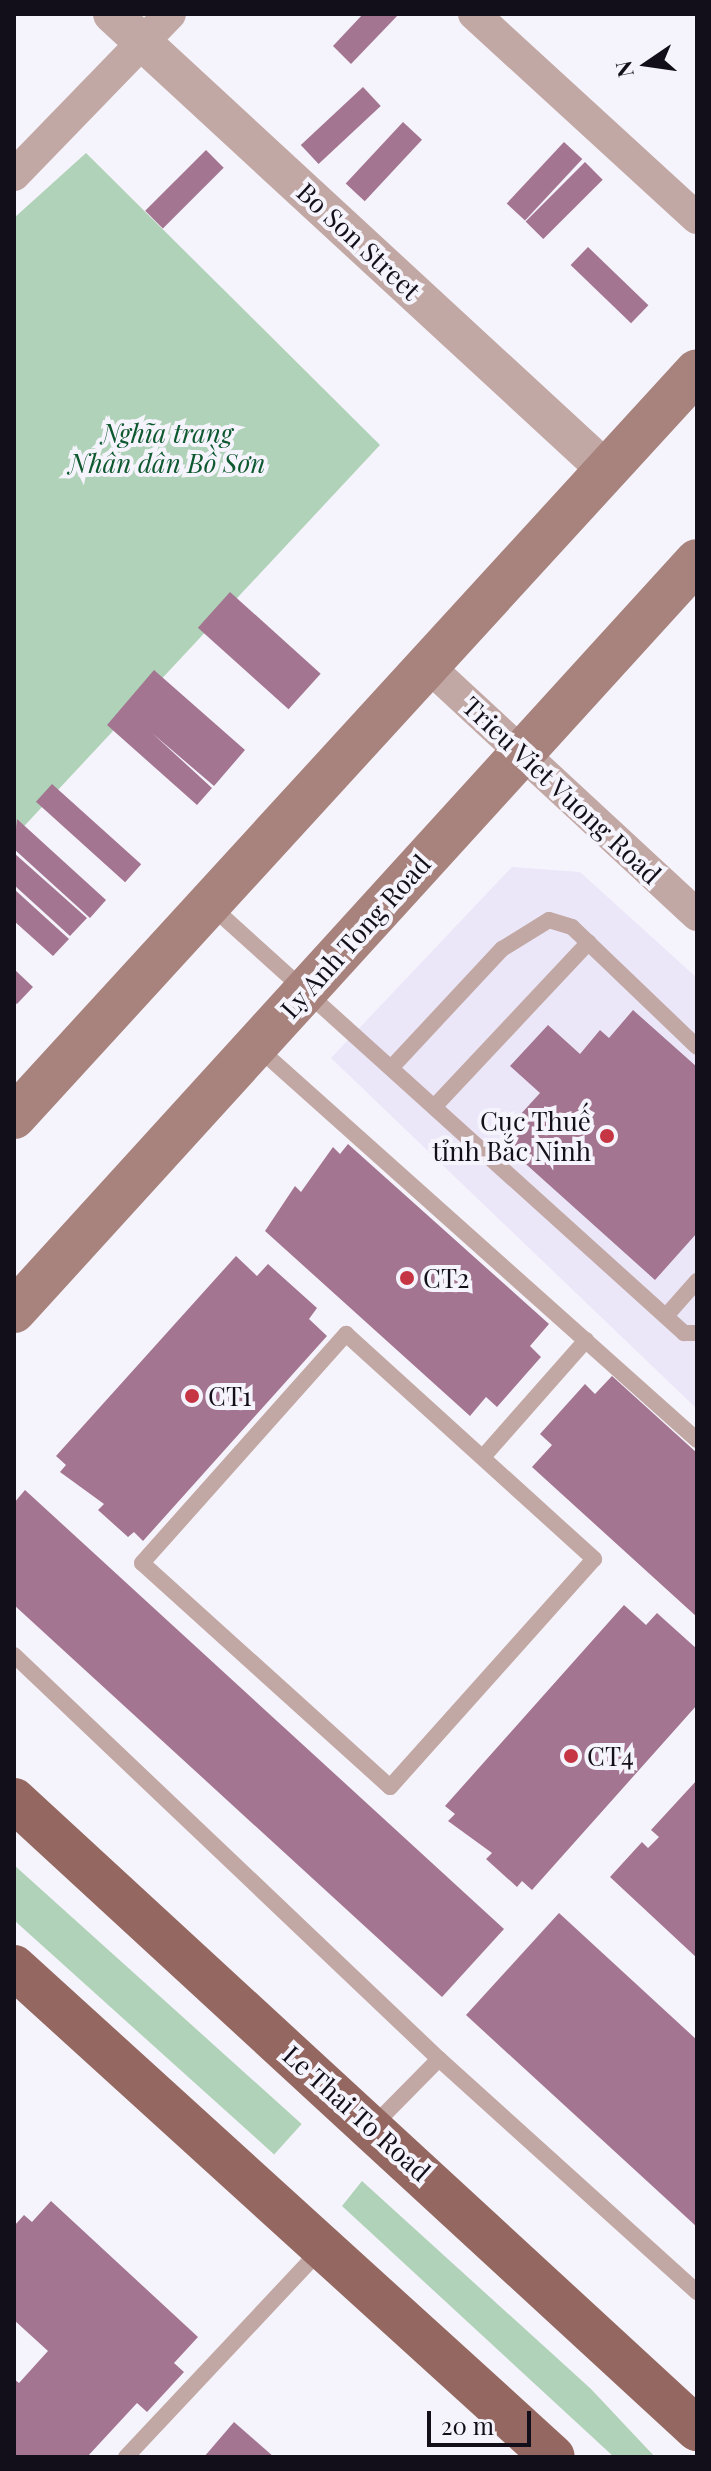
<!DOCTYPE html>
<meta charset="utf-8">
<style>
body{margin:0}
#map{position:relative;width:711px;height:2471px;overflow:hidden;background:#f5f3fb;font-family:"Playfair Display",serif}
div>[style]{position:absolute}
.built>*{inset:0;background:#ebe7f9}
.green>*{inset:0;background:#b0d2b8;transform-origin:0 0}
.building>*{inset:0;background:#a37591;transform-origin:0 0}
.service>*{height:16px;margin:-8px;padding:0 8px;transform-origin:8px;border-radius:8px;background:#c2a8a4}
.minor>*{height:32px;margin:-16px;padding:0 16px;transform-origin:16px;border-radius:16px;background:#c2a8a4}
.tertiary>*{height:38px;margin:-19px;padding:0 19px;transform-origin:19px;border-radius:19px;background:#c2a8a4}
.secondary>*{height:44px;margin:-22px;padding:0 22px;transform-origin:22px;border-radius:22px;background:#a8837d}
.primary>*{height:44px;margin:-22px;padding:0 22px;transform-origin:22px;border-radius:22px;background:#946861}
.dots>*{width:22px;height:22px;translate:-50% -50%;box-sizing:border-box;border:4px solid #f5f3fb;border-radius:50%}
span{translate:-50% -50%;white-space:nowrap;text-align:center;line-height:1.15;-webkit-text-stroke:8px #f5f3fb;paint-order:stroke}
.street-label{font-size:26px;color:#120f1a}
.park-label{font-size:26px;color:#0d582e;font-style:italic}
.poi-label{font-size:26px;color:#120f1a}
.right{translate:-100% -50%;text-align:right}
.left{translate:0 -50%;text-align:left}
.frame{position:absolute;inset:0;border:16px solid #120f1a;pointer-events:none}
.north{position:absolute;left:607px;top:24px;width:80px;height:80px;-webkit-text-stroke:6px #f5f3fb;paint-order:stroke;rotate:257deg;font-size:22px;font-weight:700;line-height:32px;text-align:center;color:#120f1a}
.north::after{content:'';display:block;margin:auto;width:28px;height:36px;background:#120f1a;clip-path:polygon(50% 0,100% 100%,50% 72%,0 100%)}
.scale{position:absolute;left:427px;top:2411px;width:104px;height:36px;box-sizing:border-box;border:4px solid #120f1a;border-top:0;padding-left:10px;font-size:24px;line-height:28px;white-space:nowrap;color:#120f1a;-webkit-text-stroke:6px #f5f3fb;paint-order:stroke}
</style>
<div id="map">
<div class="built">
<div style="clip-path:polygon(512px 867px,580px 872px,697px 978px,697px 1409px,331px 1058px)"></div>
</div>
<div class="green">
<div style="clip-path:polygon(86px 153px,380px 445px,14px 837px,14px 218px)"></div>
<div style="left:14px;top:1865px;width:387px;height:41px;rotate:42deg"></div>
<div style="clip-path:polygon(362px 2181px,591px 2389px,655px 2457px,614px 2457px,342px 2206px)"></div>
</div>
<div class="building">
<div style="clip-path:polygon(363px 14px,399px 14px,351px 64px,333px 46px)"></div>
<div style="left:363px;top:87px;width:26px;height:85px;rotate:47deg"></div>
<div style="left:403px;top:122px;width:26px;height:84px;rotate:43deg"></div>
<div style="left:564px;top:142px;width:25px;height:84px;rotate:43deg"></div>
<div style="left:206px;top:150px;width:25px;height:86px;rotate:45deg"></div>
<div style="left:585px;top:162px;width:25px;height:84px;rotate:45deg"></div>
<div style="left:588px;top:247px;width:84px;height:25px;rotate:44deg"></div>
<div style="left:230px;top:592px;width:122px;height:48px;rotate:42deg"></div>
<div style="clip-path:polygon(154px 670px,245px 750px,214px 786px,152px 733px,212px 788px,197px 805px,107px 725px)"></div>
<div style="left:52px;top:784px;width:120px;height:24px;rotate:42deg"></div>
<div style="clip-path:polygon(17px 819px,106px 900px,90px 918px,14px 849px)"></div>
<div style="clip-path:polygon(14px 853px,87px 918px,70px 936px,14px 885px)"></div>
<div style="clip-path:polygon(14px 889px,69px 939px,53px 956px,14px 921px)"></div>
<div style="clip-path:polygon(14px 969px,33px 987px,17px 1004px,14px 1002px)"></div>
<div style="clip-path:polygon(633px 1010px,697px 1067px,697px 1233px,655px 1280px,507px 1147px,528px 1124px,519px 1116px,540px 1093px,510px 1066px,548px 1025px,580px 1054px,600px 1030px,609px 1038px)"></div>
<div style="clip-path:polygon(348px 1144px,549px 1324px,530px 1346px,541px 1357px,497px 1407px,486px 1397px,470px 1416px,265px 1231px,295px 1186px,301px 1192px,333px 1147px,340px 1154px)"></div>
<div style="clip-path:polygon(236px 1256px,257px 1276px,268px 1264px,317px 1308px,309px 1319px,327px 1336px,143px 1541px,134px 1532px,128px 1537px,98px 1510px,104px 1504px,60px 1472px,66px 1465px,56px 1456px)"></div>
<div style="clip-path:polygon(612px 1376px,697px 1453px,697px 1617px,532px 1467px,552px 1445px,540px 1434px,585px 1384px,595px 1394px)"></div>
<div style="clip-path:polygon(25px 1490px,504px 1929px,442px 1997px,14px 1605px,14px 1503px)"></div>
<div style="clip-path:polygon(624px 1605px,646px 1625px,657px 1613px,697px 1649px,697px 1705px,532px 1890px,522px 1881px,517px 1887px,486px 1859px,492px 1853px,448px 1821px,455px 1814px,445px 1806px)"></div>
<div style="clip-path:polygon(697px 1780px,697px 1958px,610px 1877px,642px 1842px,648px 1848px,659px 1837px,651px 1830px)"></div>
<div style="clip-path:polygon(559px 1913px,697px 2040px,697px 2227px,466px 2015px)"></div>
<div style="clip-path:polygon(51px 2201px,198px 2337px,174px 2363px,184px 2372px,147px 2412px,137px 2403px,87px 2457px,14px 2457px,14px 2379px,19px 2383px,48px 2351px,14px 2320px,14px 2226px,24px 2215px,32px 2222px)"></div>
<div style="clip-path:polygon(234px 2422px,274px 2457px,204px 2457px)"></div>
</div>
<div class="service">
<div style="left:210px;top:905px;width:639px;rotate:42.08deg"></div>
<div style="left:684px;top:1333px;width:13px"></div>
<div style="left:257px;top:1047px;width:590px;rotate:41.77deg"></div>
<div style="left:391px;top:1068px;width:163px;rotate:-47deg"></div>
<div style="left:502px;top:949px;width:55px;rotate:-31.7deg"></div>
<div style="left:549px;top:920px;width:24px;rotate:17deg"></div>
<div style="left:572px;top:927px;width:173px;rotate:43.8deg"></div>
<div style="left:434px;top:1107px;width:226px;rotate:-46.8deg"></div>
<div style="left:666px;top:1316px;width:47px;rotate:-48.5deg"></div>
<div style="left:346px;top:1334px;width:335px;rotate:42.2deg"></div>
<div style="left:594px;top:1559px;width:306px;rotate:131.8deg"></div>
<div style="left:390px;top:1787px;width:334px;rotate:-137.9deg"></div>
<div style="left:142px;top:1563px;width:307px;rotate:-48.3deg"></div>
<div style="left:483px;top:1457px;width:156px;rotate:-48.6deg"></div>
<div style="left:14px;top:1655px;width:586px;rotate:43.55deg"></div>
<div style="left:439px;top:2059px;width:95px;rotate:134.6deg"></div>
<div style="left:439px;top:2059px;width:348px;rotate:42.1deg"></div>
<div style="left:126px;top:2457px;width:287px;rotate:-46.8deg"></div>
</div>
<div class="minor">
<div style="left:474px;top:14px;width:302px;rotate:42.5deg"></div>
<div style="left:14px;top:175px;width:224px;rotate:-45.9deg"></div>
<div style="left:427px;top:665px;width:368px;rotate:42.8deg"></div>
</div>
<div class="tertiary">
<div style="left:112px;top:14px;width:671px;rotate:42.7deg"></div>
</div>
<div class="secondary">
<div style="left:14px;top:1117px;width:1011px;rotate:-47.52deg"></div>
<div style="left:14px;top:1311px;width:1014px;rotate:-47.68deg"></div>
</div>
<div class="primary">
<div style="left:14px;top:1800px;width:929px;rotate:42.64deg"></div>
<div style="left:14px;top:1967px;width:728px;rotate:42.27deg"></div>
</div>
<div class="dots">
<div style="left:607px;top:1136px;background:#c53543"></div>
<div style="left:407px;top:1278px;background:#c53543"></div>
<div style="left:192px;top:1396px;background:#c53543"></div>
<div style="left:571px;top:1756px;background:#c53543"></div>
</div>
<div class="street-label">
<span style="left:359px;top:241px;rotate:43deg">Bo Son Street</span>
<span style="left:562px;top:790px;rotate:43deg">Trieu Viet Vuong Road</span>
<span style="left:355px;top:936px;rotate:-48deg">Ly Anh Tong Road</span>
<span style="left:357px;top:2113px;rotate:42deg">Le Thai To Road</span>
</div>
<div class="park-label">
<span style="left:167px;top:448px">Nghĩa trang<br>Nhân dân Bồ Sơn</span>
</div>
<div class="poi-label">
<span class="right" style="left:591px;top:1136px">Cục Thuế<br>tỉnh Bắc Ninh</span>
<span class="left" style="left:423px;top:1278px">CT2</span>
<span class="left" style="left:208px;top:1396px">CT1</span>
<span class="left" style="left:587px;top:1756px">CT4</span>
</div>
<div class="frame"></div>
<div class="north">N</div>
<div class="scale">20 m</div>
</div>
